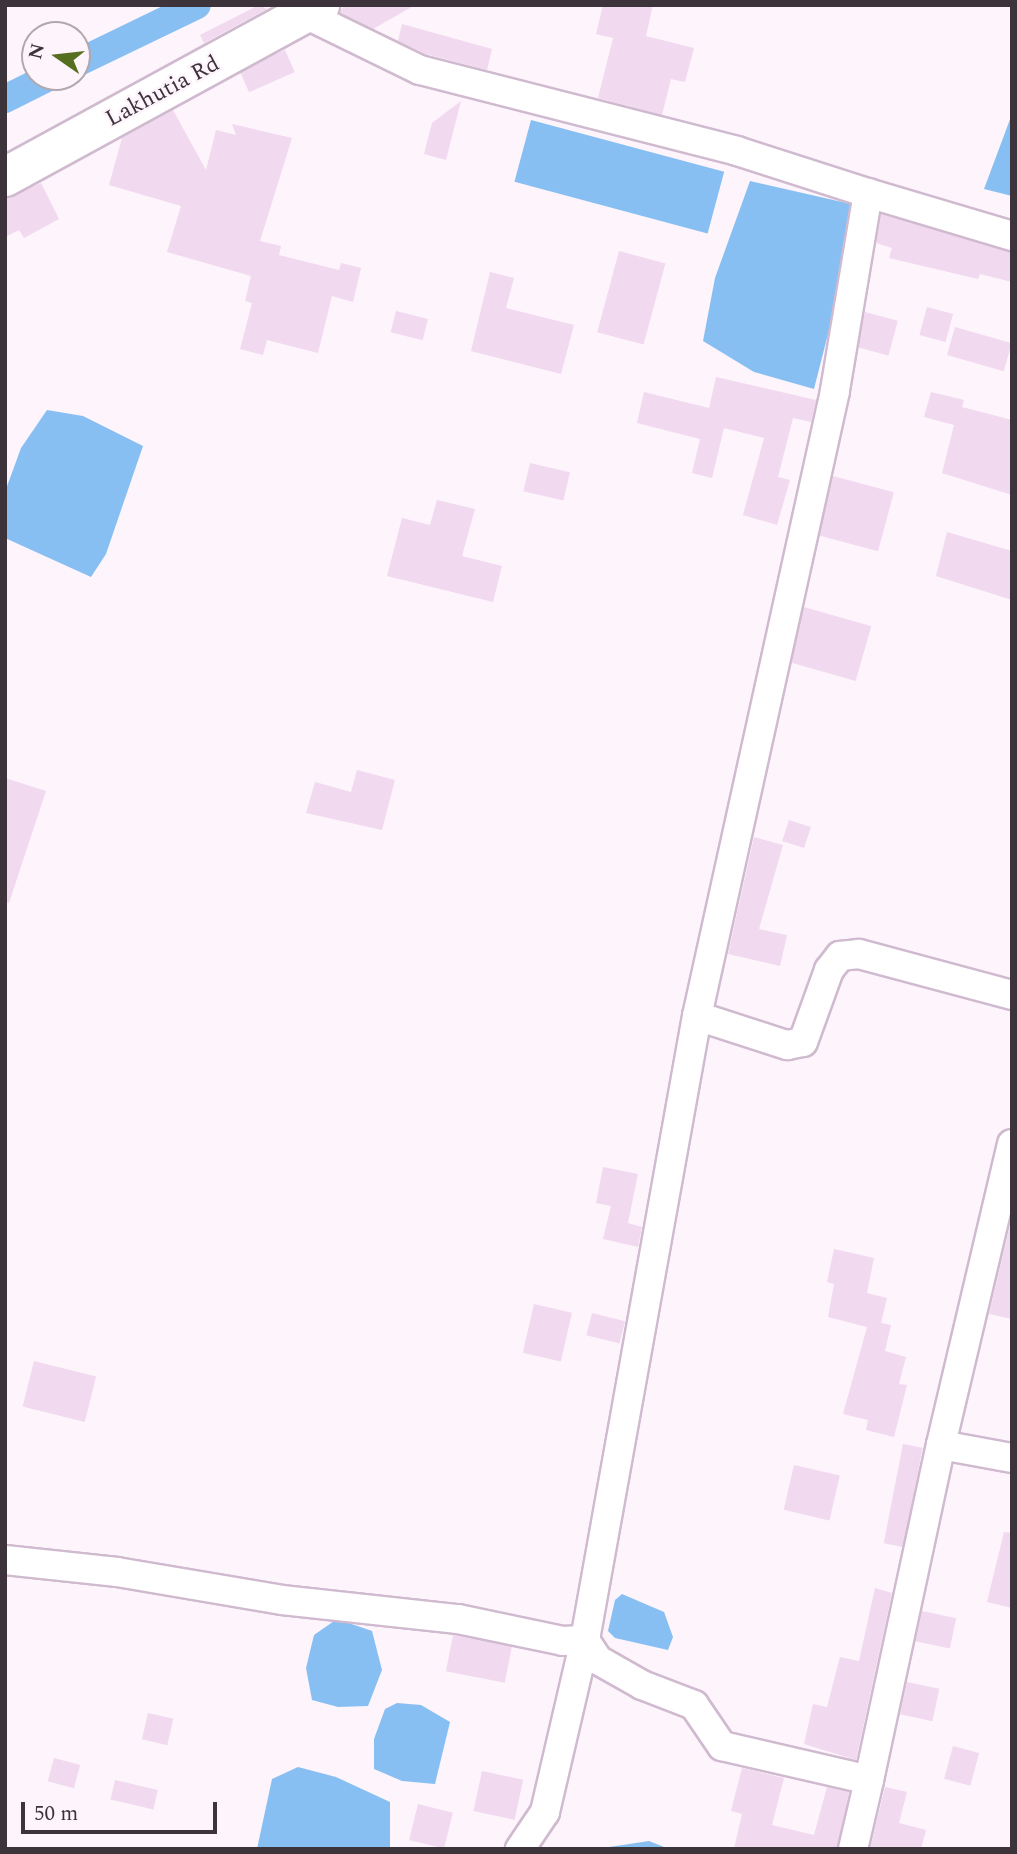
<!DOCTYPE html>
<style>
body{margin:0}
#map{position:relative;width:1017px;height:1854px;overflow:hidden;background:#fdf4fc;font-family:Spectral,serif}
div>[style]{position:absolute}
.water>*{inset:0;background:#88bff2;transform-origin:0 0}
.canal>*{height:28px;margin:-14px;padding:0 14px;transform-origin:14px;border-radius:14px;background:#88bff2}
.building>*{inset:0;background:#f1d9ef;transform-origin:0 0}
.roads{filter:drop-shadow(2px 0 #d0bacf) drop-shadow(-2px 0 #d0bacf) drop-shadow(0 2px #d0bacf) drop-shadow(0 -2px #d0bacf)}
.street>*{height:28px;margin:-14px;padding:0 14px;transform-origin:14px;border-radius:14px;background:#fff}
.secondary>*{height:38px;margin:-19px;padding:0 19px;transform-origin:19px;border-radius:19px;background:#fff}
span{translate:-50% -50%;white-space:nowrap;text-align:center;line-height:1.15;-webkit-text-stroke:5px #fdf4fc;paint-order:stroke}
.street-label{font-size:23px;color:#3c333b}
.frame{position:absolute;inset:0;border:7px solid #3c333b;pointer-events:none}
.north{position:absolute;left:21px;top:21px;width:70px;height:70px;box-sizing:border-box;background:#fdf4fc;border:2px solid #b0a7af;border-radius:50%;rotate:284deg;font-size:19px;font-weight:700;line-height:28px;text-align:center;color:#3c333b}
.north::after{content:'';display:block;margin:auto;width:24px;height:32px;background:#556e1f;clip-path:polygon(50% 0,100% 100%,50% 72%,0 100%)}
.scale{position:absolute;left:21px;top:1802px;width:196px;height:32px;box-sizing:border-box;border:4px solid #3c333b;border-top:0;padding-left:9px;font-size:21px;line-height:24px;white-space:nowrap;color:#3c333b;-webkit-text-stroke:5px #fdf4fc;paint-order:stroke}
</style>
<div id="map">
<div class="water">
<div style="clip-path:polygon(1012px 114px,1012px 196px,984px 189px)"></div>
<div style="left:531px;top:120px;width:200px;height:64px;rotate:15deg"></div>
<div style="clip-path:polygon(750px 181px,851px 204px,857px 220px,814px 389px,754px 372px,703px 341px,715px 278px)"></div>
<div style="clip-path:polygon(47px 410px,83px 416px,143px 446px,106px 554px,91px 577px,5px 538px,6px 489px,21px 448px)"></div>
<div style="clip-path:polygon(622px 1594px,664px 1612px,673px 1637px,668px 1650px,615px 1638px,608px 1631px,615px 1600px)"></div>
<div style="clip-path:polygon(337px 1619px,372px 1631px,382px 1670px,368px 1706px,338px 1707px,312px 1700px,306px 1668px,314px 1635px)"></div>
<div style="clip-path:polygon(397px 1703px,421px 1705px,450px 1722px,435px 1784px,402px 1781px,374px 1769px,374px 1739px,385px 1709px)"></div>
<div style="clip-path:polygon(298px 1767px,336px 1777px,390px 1802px,390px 1849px,257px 1849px,272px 1779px)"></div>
<div style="clip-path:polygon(649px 1841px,669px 1849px,596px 1849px)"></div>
</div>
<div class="canal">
<div style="left:77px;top:63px;width:133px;rotate:-25.8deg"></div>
<div style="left:5px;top:99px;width:49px;rotate:-26.6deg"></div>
</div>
<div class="building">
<div style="clip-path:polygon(259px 5px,267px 9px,204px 43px,200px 35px)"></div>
<div style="clip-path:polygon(344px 5px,415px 5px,373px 29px,340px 13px)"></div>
<div style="clip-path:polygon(603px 5px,653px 5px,646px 36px,694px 48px,685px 82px,671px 79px,662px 115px,598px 98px,613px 38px,596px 34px)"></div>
<div style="clip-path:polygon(402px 24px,492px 49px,487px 70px,426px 54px,398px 41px)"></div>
<div style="left:285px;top:50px;width:24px;height:50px;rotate:66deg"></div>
<div style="clip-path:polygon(461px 101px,446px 160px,424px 154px,432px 123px)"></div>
<div style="clip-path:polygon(173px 110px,206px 170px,216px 130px,236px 135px,232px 124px,292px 138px,260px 241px,281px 246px,279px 255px,339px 270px,341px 263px,361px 268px,353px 302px,332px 296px,318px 353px,267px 340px,263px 355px,240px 349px,252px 303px,245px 301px,251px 276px,167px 252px,181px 206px,109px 185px,122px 138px)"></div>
<div style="clip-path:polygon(41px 183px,59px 219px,24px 238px,19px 230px,5px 237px,5px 199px)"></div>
<div style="clip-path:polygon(881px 214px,1012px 252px,1012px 282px,980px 274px,978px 279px,889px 258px,892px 248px,876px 243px)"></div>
<div style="left:619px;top:251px;width:48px;height:84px;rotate:15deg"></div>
<div style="clip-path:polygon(490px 272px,514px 278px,506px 308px,574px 325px,561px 374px,471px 351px)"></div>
<div style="left:927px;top:307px;width:27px;height:29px;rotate:15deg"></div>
<div style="left:396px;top:311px;width:33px;height:22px;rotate:14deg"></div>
<div style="left:865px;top:312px;width:34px;height:36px;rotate:15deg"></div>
<div style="left:955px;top:327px;width:59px;height:29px;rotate:16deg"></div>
<div style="clip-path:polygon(716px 377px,816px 400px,811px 422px,793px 418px,778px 477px,790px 480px,777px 525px,743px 515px,764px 438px,724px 428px,712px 478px,692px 473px,700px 439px,637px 423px,644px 392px,709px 408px)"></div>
<div style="clip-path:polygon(931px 392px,964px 400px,962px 407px,1012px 420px,1012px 495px,942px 473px,954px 425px,924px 417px)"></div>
<div style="left:530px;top:463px;width:41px;height:29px;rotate:13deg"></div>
<div style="left:833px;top:476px;width:63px;height:61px;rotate:15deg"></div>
<div style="clip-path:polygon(437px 500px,475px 509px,462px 556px,502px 566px,493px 602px,387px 576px,402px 518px,430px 525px)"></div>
<div style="clip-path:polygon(947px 532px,1012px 551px,1012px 600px,936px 576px)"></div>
<div style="left:804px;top:607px;width:70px;height:57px;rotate:16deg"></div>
<div style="clip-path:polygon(357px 770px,395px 780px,382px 830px,306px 813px,315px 782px,351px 792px)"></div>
<div style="clip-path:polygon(5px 778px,46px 791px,9px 903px,5px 902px)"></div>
<div style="left:789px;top:820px;width:23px;height:22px;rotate:18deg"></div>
<div style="clip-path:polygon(754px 837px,783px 845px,759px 929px,787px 935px,780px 966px,728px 954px)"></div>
<div style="clip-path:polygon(603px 1167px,638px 1174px,628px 1223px,642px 1227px,638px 1247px,603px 1239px,611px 1206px,596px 1203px)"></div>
<div style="clip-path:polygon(1012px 1217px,1012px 1319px,989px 1314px)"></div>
<div style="clip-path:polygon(834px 1249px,874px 1258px,867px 1293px,887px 1298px,881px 1323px,891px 1325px,885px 1351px,906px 1357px,899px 1384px,907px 1385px,894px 1437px,866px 1430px,868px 1420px,843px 1414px,867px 1327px,828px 1317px,834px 1284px,827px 1282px)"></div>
<div style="left:534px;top:1304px;width:39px;height:50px;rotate:13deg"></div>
<div style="left:592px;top:1313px;width:34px;height:23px;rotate:14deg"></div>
<div style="left:34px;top:1361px;width:64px;height:47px;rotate:14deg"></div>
<div style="left:903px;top:1444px;width:20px;height:101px;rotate:11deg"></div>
<div style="left:794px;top:1465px;width:47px;height:46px;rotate:13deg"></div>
<div style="clip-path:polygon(1004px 1532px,1012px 1533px,1012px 1608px,987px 1602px)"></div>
<div style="clip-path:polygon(875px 1588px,892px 1593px,856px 1760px,804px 1744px,813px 1704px,827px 1707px,840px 1657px,859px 1661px)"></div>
<div style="left:922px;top:1611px;width:35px;height:31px;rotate:12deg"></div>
<div style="left:453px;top:1635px;width:60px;height:37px;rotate:11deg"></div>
<div style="left:907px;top:1682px;width:33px;height:33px;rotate:12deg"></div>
<div style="left:148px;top:1713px;width:26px;height:27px;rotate:13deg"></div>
<div style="left:953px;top:1746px;width:27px;height:34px;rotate:15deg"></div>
<div style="left:54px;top:1758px;width:27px;height:24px;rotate:15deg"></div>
<div style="clip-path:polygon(742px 1768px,784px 1778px,772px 1825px,814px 1835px,827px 1787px,849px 1792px,837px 1849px,734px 1849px,742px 1814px,731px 1811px)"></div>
<div style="left:482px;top:1771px;width:42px;height:41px;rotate:12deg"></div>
<div style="left:115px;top:1780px;width:44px;height:20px;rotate:13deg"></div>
<div style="clip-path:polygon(885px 1787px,907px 1792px,899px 1823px,926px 1830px,921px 1849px,870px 1849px)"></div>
<div style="left:418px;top:1804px;width:36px;height:37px;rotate:14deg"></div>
</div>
<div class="roads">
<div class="street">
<div style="left:305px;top:14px;width:128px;rotate:26deg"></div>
<div style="left:420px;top:70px;width:327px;rotate:14.3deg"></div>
<div style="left:737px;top:151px;width:138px;rotate:17.8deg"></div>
<div style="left:1012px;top:236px;width:150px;rotate:-163.4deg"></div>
<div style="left:868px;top:193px;width:201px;rotate:99.5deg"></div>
<div style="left:835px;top:391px;width:640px;rotate:102.45deg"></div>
<div style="left:697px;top:1016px;width:95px;rotate:17.9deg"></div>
<div style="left:787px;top:1045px;width:16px;rotate:-11deg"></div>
<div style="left:803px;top:1042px;width:77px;rotate:-70.1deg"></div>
<div style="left:829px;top:970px;width:18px;rotate:-52deg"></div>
<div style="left:840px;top:956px;width:19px;rotate:-6deg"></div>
<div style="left:859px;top:954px;width:158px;rotate:15deg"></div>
<div style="left:697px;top:1016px;width:634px;rotate:100.18deg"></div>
<div style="left:585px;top:1640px;width:24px;rotate:57deg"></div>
<div style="left:598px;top:1660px;width:51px;rotate:29.6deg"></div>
<div style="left:642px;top:1685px;width:56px;rotate:21deg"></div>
<div style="left:694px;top:1705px;width:50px;rotate:55.7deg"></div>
<div style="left:722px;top:1746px;width:151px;rotate:13deg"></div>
<div style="left:869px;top:1780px;width:343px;rotate:-77.9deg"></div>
<div style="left:1012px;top:1144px;width:309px;rotate:103.3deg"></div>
<div style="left:941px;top:1445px;width:72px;rotate:10.4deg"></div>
<div style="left:5px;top:1560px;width:113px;rotate:6.1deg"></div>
<div style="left:117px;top:1572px;width:167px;rotate:9.6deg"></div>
<div style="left:282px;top:1600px;width:177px;rotate:6.2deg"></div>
<div style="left:458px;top:1619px;width:107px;rotate:11.8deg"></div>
<div style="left:563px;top:1641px;width:22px;rotate:-3deg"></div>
<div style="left:585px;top:1640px;width:177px;rotate:103.1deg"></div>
<div style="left:545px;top:1812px;width:45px;rotate:124deg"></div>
<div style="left:853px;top:1849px;width:71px;rotate:-76.9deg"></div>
</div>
<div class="secondary">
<div style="left:5px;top:177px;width:359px;rotate:-28.6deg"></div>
</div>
</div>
<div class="street-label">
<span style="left:163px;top:92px;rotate:-28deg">Lakhutia Rd</span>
</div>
<div class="frame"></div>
<div class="north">N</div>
<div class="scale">50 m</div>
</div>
